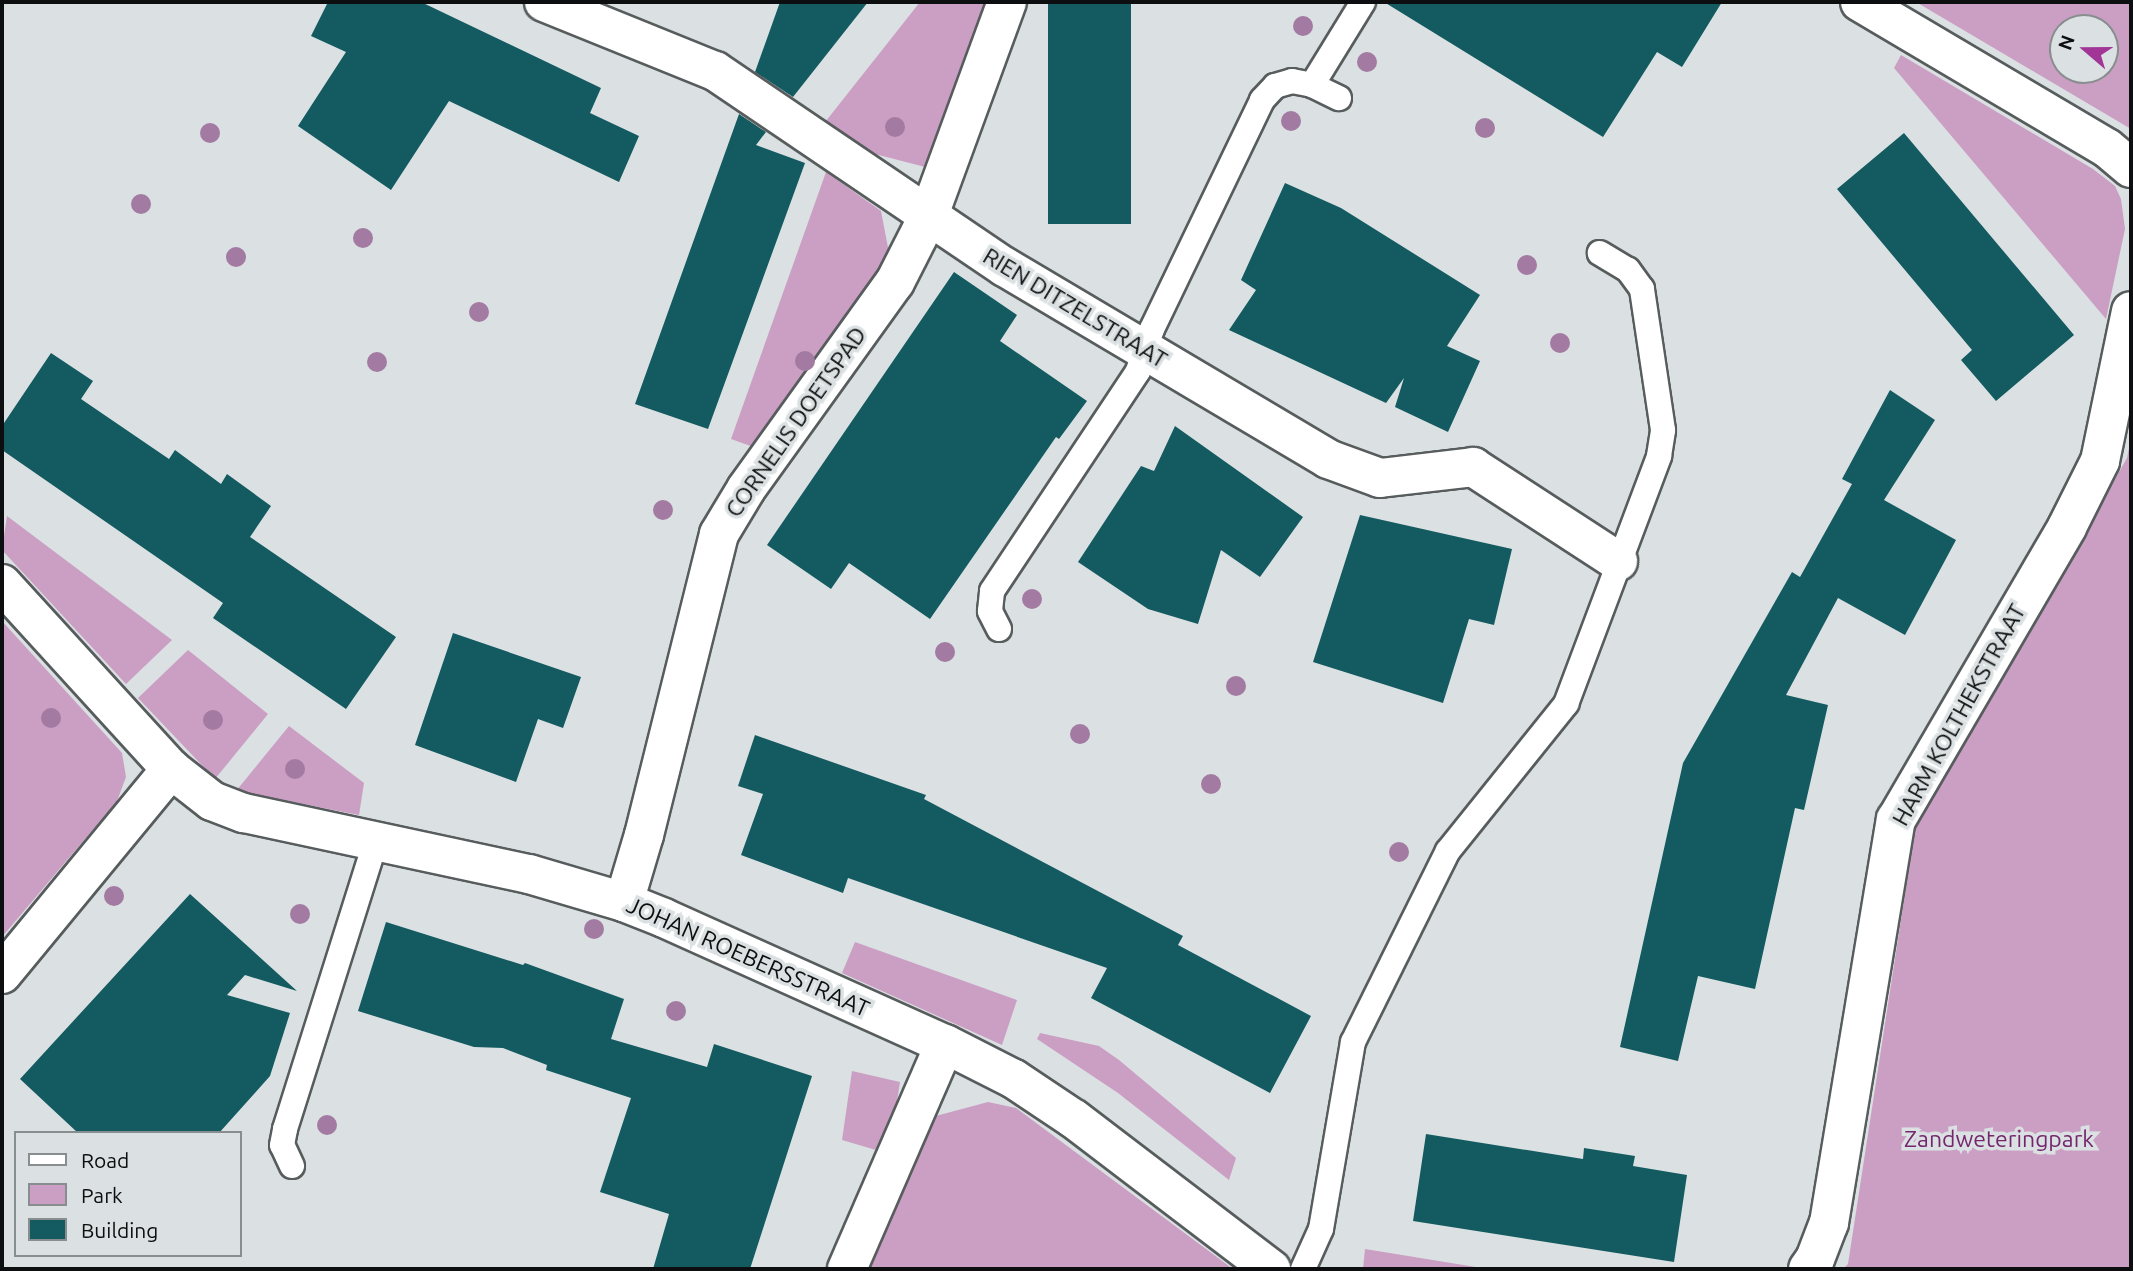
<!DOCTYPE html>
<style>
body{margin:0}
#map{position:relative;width:2133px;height:1271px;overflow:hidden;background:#dbe1e2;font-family:Ubuntu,sans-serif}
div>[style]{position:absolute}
.green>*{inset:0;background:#cb9ec4}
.building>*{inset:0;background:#135a61;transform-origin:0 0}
.roads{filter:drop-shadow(2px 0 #575c5d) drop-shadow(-2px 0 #575c5d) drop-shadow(0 2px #575c5d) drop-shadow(0 -2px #575c5d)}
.service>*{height:24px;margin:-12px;padding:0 12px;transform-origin:12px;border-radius:12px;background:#fff}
.minor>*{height:38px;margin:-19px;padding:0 19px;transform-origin:19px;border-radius:19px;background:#fff}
.trees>*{width:20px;height:20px;margin:-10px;border-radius:50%;background:#a37aa2}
span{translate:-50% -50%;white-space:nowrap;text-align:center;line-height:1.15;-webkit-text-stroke:7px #dbe1e2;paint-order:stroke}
.street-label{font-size:23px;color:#0c0e0f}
.park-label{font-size:23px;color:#75266e}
.frame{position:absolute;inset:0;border:4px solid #0c0e0f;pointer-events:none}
.legend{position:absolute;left:14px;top:1131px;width:228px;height:126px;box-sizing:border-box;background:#dbe1e2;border:2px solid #888d8e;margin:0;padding:9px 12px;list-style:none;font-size:21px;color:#0c0e0f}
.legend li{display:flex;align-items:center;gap:14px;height:35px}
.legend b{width:35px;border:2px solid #888d8e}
.north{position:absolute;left:2049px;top:14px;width:70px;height:70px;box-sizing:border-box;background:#dbe1e2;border:2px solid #888d8e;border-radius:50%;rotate:290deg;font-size:19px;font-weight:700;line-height:28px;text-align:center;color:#0c0e0f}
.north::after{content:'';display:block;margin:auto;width:24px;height:32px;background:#a13697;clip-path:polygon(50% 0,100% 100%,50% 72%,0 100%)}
</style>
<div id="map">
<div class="green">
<div style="clip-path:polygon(920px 2px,994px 2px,929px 168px,848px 147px,822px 126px)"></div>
<div style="clip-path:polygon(evenodd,1916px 2px,2131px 2px,2131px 129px,1916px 2px,2063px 28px,2105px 28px,2105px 70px,2063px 70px,2063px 28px)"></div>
<div style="clip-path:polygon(1901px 55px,2093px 169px,2115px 186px,2121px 199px,2125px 229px,2106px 319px,1894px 68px)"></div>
<div style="clip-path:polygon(826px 172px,881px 211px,890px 258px,759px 449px,731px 439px)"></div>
<div style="clip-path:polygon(2131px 438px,2131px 1269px,1843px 1269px,1848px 1264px,1915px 829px,2127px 458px)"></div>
<div style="clip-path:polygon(7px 516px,172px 640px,126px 684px,2px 550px)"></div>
<div style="clip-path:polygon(2px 621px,122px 753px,126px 777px,117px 801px,2px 937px)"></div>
<div style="clip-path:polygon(188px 650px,268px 714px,215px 779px,138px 698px)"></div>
<div style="clip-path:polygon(289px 726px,364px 783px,359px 815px,236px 791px)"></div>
<div style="clip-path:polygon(855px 942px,1017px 1000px,1002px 1045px,842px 973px)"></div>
<div style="clip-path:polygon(1040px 1033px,1099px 1046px,1119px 1060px,1236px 1158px,1229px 1180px,1118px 1093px,1037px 1039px)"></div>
<div style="clip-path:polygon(852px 1071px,900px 1082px,897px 1101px,876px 1150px,842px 1140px)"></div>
<div style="clip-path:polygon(988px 1102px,1016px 1108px,1233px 1269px,866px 1269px,932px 1117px)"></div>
<div style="clip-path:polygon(1365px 1249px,1488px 1269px,1363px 1269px)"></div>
</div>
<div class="building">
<div style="clip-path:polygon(328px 2px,421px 2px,601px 88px,590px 113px,639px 136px,619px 182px,449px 101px,391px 190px,298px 126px,346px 52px,311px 36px)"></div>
<div style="clip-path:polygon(780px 2px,868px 2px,793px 97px,755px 72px)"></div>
<div style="left:1048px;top:2px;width:83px;height:222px"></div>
<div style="clip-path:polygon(1384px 2px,1722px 2px,1682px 67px,1657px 52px,1603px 137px)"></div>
<div style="clip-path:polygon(739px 114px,766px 132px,756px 145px,805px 163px,708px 429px,635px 404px)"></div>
<div style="clip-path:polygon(1904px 133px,2074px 335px,1996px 401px,1961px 360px,1972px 350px,1837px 189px)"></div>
<div style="clip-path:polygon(1285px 183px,1341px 208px,1480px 295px,1447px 346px,1480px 361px,1448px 432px,1395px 407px,1404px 378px,1386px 403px,1229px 330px,1256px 290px,1241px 280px)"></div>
<div style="clip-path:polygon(954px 272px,1017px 315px,1000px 341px,1087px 401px,1059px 439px,1056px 437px,930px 619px,849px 563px,831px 589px,767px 545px)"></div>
<div style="clip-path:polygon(51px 353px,93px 381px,81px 399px,169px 459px,175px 450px,221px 484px,227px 474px,271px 506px,250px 537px,396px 637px,346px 709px,213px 618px,223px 603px,2px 450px,2px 426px)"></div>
<div style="clip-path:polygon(1890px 390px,1935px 420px,1884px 500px,1956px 540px,1905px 635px,1838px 598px,1786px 695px,1828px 705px,1804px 810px,1795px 808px,1755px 989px,1698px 976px,1678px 1061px,1620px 1047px,1683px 763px,1792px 572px,1800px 577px,1852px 484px,1842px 479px)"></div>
<div style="clip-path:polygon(1175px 426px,1303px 517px,1260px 577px,1221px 550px,1198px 624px,1148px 609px,1078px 562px,1141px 466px,1154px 471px)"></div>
<div style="clip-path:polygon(1360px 515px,1512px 549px,1494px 625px,1469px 619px,1443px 703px,1313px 662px)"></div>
<div style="clip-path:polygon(453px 633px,581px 677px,563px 728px,538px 719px,516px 782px,415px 745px)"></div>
<div style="clip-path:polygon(755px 735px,926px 795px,924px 799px,1183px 936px,1178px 945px,1311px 1016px,1270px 1093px,1091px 998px,1107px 968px,848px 878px,843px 893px,741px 855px,763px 794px,738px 786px)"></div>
<div style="clip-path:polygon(190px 894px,297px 991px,245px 975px,227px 995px,290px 1013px,270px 1076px,219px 1133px,78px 1133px,20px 1079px)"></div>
<div style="clip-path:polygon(386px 922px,523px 965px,525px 963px,624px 999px,611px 1039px,707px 1067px,714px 1044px,812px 1076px,750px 1269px,653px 1269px,669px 1214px,600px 1192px,631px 1098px,546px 1070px,547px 1065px,503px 1048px,474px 1047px,358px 1011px)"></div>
<div style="clip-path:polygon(1426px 1134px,1583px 1159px,1584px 1148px,1635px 1156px,1633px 1166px,1687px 1175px,1674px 1262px,1413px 1221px)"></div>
</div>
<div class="roads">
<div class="service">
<div style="left:1312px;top:85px;width:97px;rotate:-58.4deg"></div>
<div style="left:999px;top:629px;width:20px;rotate:-117deg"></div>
<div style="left:990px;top:611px;width:20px;rotate:-84deg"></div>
<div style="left:992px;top:591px;width:264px;rotate:-56.4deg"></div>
<div style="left:1138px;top:371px;width:44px;rotate:-71.6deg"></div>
<div style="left:1152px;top:329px;width:254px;rotate:-64.3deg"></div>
<div style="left:1262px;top:100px;width:19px;rotate:-47deg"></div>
<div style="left:1275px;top:86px;width:18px;rotate:-16deg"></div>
<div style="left:1292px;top:81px;width:20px;rotate:11deg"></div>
<div style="left:1312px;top:85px;width:30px;rotate:26deg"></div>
<div style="left:292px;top:1166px;width:23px;rotate:-115deg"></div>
<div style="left:282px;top:1145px;width:16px;rotate:-79deg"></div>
<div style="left:285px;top:1129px;width:302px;rotate:-72.5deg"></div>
<div style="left:1303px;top:1269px;width:44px;rotate:-65.8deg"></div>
<div style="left:1321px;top:1229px;width:190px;rotate:-80.3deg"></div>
<div style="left:1353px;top:1042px;width:213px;rotate:-63.6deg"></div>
<div style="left:1448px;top:851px;width:189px;rotate:-51.2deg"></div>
<div style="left:1566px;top:704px;width:265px;rotate:-69.4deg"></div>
<div style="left:1659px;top:456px;width:26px;rotate:-81deg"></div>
<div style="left:1663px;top:430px;width:143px;rotate:-98.5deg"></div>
<div style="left:1642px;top:289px;width:24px;rotate:-126deg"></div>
<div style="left:1628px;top:270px;width:33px;rotate:-149deg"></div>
</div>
<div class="minor">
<div style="left:544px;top:2px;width:184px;rotate:22deg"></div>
<div style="left:715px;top:71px;width:350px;rotate:34.1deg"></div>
<div style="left:1005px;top:267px;width:376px;rotate:30.7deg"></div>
<div style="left:1328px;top:459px;width:55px;rotate:20.1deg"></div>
<div style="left:1380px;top:478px;width:94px;rotate:-6.7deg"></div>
<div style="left:1473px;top:467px;width:173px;rotate:33deg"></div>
<div style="left:1860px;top:2px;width:287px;rotate:30.6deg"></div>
<div style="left:2107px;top:148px;width:31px;rotate:40deg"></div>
<div style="left:2px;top:584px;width:251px;rotate:47.6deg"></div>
<div style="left:171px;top:769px;width:52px;rotate:38deg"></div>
<div style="left:212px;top:801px;width:34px;rotate:21deg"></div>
<div style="left:244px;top:813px;width:291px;rotate:12.1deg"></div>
<div style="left:529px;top:874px;width:99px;rotate:16.4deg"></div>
<div style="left:624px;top:902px;width:43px;rotate:21.8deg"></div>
<div style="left:664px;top:918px;width:308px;rotate:24.2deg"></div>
<div style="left:945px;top:1044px;width:77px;rotate:26.9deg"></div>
<div style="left:1014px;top:1079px;width:72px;rotate:33.7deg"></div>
<div style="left:1074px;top:1119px;width:248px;rotate:37.3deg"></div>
<div style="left:624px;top:902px;width:70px;rotate:-73.4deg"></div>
<div style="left:644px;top:835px;width:310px;rotate:-76deg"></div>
<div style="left:719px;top:534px;width:52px;rotate:-59deg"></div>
<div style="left:746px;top:489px;width:255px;rotate:-54.3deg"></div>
<div style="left:895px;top:282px;width:75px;rotate:-63.1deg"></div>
<div style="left:929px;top:215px;width:227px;rotate:-69.9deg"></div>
<div style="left:2px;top:974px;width:266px;rotate:-50.5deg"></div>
<div style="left:847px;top:1269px;width:245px;rotate:-66.5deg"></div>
<div style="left:1808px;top:1269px;width:12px;rotate:-55deg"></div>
<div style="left:1815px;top:1259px;width:39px;rotate:-69deg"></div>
<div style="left:1829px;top:1223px;width:409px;rotate:-80.6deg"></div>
<div style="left:1896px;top:820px;width:339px;rotate:-59.7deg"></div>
<div style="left:2067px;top:527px;width:74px;rotate:-63.4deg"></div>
<div style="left:2100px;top:461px;width:153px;rotate:-78.3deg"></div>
</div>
</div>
<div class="trees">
<div style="left:1303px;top:26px"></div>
<div style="left:1367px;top:62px"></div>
<div style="left:1291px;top:121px"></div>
<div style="left:895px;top:127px"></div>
<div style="left:1485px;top:128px"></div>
<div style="left:210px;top:133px"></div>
<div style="left:141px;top:204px"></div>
<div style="left:363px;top:238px"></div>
<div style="left:236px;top:257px"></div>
<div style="left:1527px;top:265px"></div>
<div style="left:479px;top:312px"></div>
<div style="left:1560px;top:343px"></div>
<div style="left:805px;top:361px"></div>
<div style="left:377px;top:362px"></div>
<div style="left:663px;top:510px"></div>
<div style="left:1032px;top:599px"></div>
<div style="left:945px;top:652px"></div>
<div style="left:1236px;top:686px"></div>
<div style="left:51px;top:718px"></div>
<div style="left:213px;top:720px"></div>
<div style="left:1080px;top:734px"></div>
<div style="left:295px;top:769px"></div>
<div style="left:1211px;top:784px"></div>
<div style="left:1399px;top:852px"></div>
<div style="left:114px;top:896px"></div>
<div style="left:300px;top:914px"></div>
<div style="left:594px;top:929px"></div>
<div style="left:676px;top:1011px"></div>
<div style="left:327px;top:1125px"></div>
</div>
<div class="street-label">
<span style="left:1075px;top:308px;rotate:31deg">RIEN DITZELSTRAAT</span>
<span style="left:796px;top:422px;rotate:-55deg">CORNELIS DOETSPAD</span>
<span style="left:1959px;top:715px;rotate:-61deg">HARM KOLTHEKSTRAAT</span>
<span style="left:748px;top:957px;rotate:24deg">JOHAN ROEBERSSTRAAT</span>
</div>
<div class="park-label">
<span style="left:1999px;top:1139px">Zandweteringpark</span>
</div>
<div class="frame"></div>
<ul class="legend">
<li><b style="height:9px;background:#fff"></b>Road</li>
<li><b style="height:19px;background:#cb9ec4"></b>Park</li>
<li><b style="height:19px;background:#135a61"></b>Building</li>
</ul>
<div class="north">N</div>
</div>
